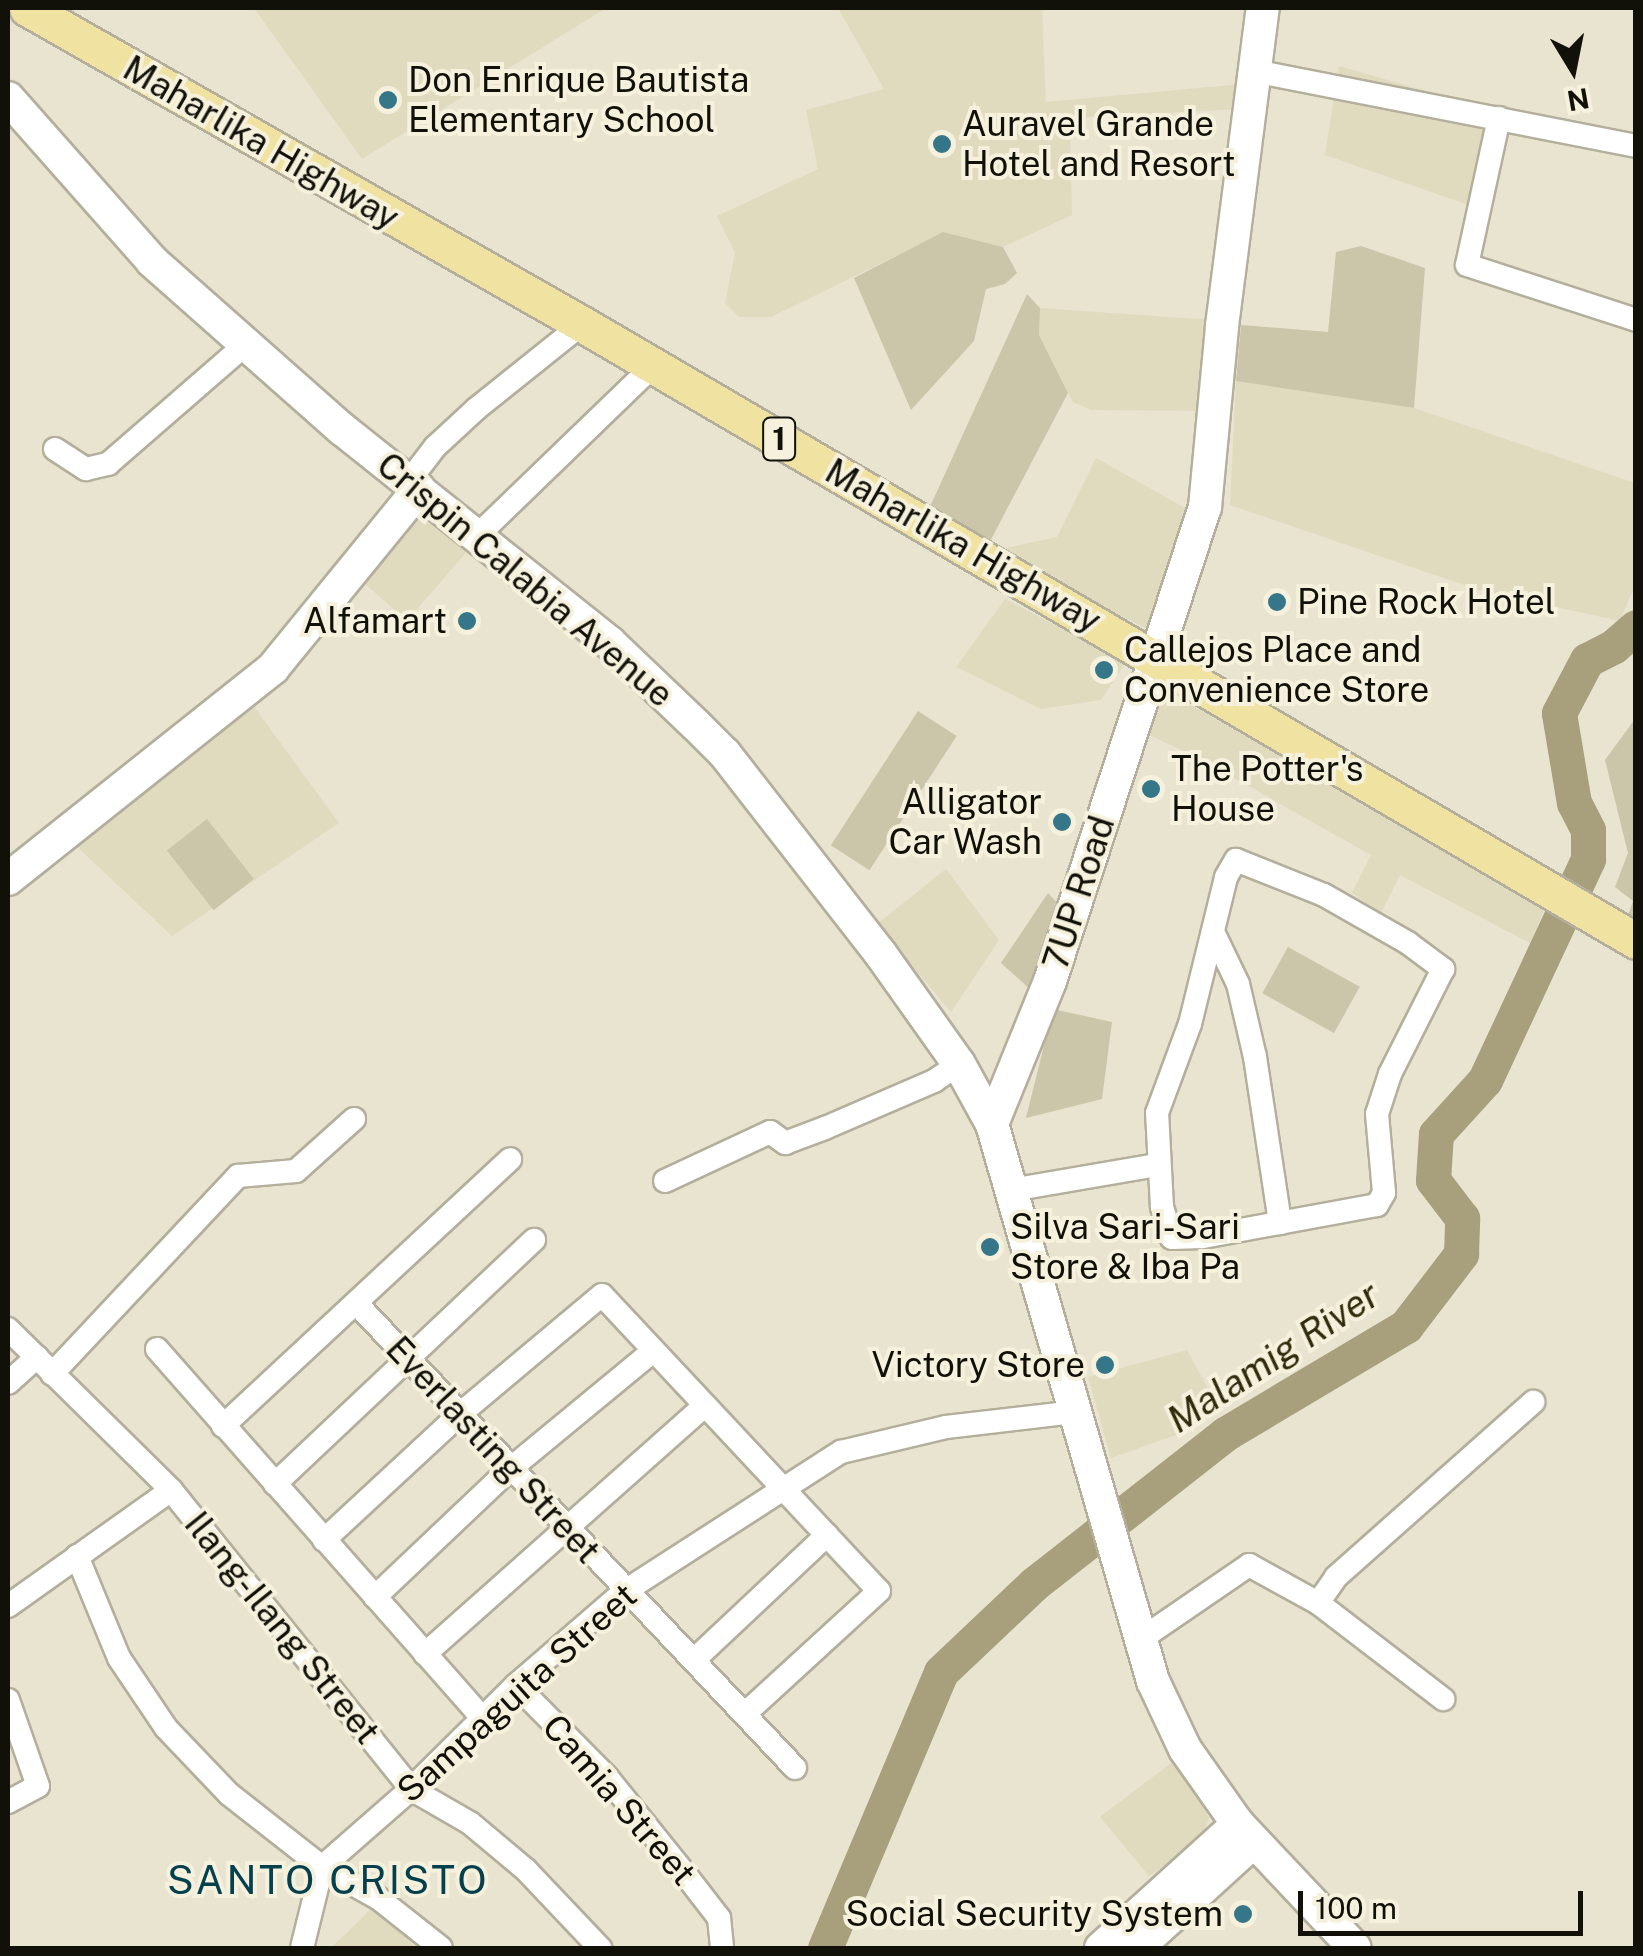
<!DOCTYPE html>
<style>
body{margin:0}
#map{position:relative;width:1643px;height:1956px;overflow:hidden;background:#e8e4d0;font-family:"Public Sans",sans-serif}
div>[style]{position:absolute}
.built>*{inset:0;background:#e0dabf;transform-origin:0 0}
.green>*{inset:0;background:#cbc5a9;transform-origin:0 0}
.river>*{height:35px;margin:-17.5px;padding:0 17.5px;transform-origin:17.5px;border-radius:17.5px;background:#a8a07c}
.roads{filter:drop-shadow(2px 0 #b3af9c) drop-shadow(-2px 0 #b3af9c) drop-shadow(0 2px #b3af9c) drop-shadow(0 -2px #b3af9c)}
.street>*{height:22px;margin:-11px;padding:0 11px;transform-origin:11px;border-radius:11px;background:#fff}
.secondary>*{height:32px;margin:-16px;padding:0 16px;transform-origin:16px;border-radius:16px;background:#fff}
.primary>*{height:35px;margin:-17.5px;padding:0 17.5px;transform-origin:17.5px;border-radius:17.5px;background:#f0e2a0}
.dots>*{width:28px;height:28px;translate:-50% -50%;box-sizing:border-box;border:5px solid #f5f1dd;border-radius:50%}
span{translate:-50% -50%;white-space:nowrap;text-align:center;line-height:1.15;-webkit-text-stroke:8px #f5f1dd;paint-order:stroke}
.shield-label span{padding:2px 8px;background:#f5f1dd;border:2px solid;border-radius:8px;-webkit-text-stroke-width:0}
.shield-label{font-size:32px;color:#111009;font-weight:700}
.poi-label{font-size:35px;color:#111009}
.left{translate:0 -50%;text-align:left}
.right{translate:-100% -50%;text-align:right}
.street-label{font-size:35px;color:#111009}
.water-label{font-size:38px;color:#312b0b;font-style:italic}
.quarter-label{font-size:40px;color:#04404e;letter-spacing:2.5px}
.frame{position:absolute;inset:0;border:10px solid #111009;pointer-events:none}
.north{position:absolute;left:1523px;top:20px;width:100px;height:100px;-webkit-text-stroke:8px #f5f1dd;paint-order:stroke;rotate:170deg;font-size:28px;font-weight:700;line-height:40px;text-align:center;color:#111009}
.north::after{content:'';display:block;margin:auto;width:35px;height:45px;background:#111009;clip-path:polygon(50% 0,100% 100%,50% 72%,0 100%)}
.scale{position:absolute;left:1298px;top:1891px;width:285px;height:45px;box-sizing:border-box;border:5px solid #111009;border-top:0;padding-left:12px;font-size:30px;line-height:35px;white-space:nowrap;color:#111009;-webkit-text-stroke:8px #f5f1dd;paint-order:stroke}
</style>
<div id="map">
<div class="built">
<div style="clip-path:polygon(254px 8px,606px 8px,362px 159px)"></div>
<div style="clip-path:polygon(838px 8px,1042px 8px,1046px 102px,1242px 84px,1239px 109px,1070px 118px,1072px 215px,1003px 247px,943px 233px,771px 317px,739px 317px,725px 303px,735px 253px,717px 216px,818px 169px,806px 110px,884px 89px)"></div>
<div style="clip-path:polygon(1339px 66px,1499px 112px,1477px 208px,1325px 155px)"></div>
<div style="clip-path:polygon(1040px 308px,1212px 320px,1205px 411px,1091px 410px,1073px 402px,1039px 335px)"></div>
<div style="clip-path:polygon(1236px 381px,1414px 408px,1635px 483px,1635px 585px,1620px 621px,1479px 590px,1230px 505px)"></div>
<div style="clip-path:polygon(1096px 458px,1194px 513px,1153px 632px,992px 551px,1057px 537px)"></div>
<div style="left:416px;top:505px;width:69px;height:93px;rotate:41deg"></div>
<div style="clip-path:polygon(1005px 599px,1126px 662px,1101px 700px,1041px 709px,956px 667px)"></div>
<div style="clip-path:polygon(1160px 687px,1545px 908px,1530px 943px,1400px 875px,1381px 913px,1352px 893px,1371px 855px,1202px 760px,1141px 731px)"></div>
<div style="clip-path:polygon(250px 701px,339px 823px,172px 936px,72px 842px)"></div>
<div style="clip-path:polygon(946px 869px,999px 940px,951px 1012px,877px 924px)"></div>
<div style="clip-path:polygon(1187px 1350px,1216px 1403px,1179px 1434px,1111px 1458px,1088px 1377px)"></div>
<div style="clip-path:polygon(1178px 1758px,1209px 1818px,1202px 1840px,1149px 1876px,1100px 1817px)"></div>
<div style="clip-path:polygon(372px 1908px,417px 1948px,331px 1948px)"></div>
</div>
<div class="green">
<div style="clip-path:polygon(943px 232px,1003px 247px,1017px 273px,1005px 284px,986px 289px,974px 341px,911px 410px,854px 278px)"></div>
<div style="clip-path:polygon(1361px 246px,1425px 268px,1414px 408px,1236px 381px,1241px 325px,1328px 332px,1336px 252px)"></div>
<div style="clip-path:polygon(1027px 294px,1040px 308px,1039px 335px,1068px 393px,986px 549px,928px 511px)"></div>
<div style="left:918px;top:711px;width:46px;height:160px;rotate:33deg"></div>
<div style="clip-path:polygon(1635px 719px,1635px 928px,1626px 921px,1633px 901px,1615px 887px,1628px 853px,1605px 760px)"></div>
<div style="left:207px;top:819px;width:76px;height:51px;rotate:52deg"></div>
<div style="clip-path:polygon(1048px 893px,1063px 909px,1032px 991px,1001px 963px)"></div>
<div style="left:1288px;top:947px;width:82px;height:53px;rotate:29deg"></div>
<div style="clip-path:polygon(1053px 1009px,1112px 1022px,1102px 1099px,1026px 1118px)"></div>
</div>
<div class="river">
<div style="left:825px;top:1948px;width:299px;rotate:-67.2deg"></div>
<div style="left:941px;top:1672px;width:128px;rotate:-43.4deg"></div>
<div style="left:1034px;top:1584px;width:243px;rotate:-38.1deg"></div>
<div style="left:1225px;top:1434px;width:211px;rotate:-30.8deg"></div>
<div style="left:1406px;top:1326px;width:91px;rotate:-52.6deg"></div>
<div style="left:1461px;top:1254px;width:36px;rotate:-88deg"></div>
<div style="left:1462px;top:1218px;width:48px;rotate:-127.3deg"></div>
<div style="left:1433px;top:1180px;width:46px;rotate:-86.3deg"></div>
<div style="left:1436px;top:1134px;width:73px;rotate:-47.8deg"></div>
<div style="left:1485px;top:1080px;width:244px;rotate:-65deg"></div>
<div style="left:1588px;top:859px;width:29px;rotate:-90deg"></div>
<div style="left:1588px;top:830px;width:30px;rotate:-117deg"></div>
<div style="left:1574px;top:803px;width:91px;rotate:-99.5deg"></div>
<div style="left:1559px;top:713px;width:60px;rotate:-62.2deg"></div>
<div style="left:1587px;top:660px;width:30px;rotate:-27deg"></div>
<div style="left:1614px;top:646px;width:29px;rotate:-41deg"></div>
</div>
<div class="roads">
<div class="street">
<div style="left:1254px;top:71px;width:389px;rotate:11.1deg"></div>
<div style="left:1499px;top:118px;width:150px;rotate:102.3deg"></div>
<div style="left:1467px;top:265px;width:178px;rotate:18deg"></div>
<div style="left:55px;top:449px;width:37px;rotate:33deg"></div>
<div style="left:86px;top:469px;width:23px;rotate:-13deg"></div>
<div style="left:108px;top:464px;width:183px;rotate:-41deg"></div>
<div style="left:409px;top:481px;width:43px;rotate:-52.6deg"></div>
<div style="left:435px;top:447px;width:56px;rotate:-42.8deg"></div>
<div style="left:476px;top:409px;width:136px;rotate:-38.7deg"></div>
<div style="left:478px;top:535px;width:243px;rotate:-44deg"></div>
<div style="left:1236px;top:860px;width:95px;rotate:21.7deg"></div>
<div style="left:1324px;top:895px;width:97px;rotate:29.7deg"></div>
<div style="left:1408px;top:943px;width:44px;rotate:36.6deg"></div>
<div style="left:1443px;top:969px;width:118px;rotate:116.8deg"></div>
<div style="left:1390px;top:1074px;width:42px;rotate:108deg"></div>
<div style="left:1377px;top:1114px;width:79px;rotate:84.9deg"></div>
<div style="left:1384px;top:1193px;width:14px;rotate:120deg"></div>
<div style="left:1377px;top:1205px;width:178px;rotate:169.6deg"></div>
<div style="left:1202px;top:1237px;width:30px;rotate:178deg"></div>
<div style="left:1172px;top:1238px;width:33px;rotate:-108deg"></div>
<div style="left:1162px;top:1207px;width:94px;rotate:-93deg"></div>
<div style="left:1157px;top:1113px;width:95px;rotate:-69.7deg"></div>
<div style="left:1190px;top:1024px;width:151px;rotate:-76.2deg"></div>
<div style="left:1226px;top:877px;width:20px;rotate:-60deg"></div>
<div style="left:1215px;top:936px;width:53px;rotate:64.4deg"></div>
<div style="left:1238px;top:984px;width:75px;rotate:76.9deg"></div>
<div style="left:1255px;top:1057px;width:168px;rotate:81.4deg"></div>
<div style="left:665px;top:1181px;width:116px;rotate:-25deg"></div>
<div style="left:770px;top:1132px;width:19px;rotate:36deg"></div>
<div style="left:785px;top:1143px;width:43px;rotate:-20.6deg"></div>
<div style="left:825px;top:1128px;width:119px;rotate:-23.3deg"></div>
<div style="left:934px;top:1081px;width:30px;rotate:-34deg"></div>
<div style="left:1011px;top:1190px;width:148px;rotate:-9.7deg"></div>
<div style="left:357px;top:1304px;width:638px;rotate:46.65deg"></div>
<div style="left:8px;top:1329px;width:229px;rotate:44.6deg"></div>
<div style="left:171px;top:1490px;width:383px;rotate:51.2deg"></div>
<div style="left:411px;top:1789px;width:68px;rotate:30deg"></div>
<div style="left:470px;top:1823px;width:73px;rotate:40deg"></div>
<div style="left:526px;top:1870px;width:108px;rotate:46.5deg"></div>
<div style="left:157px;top:1349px;width:491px;rotate:48.6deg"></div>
<div style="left:52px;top:1374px;width:272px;rotate:-46.8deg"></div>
<div style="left:238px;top:1176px;width:58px;rotate:-4.9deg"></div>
<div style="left:296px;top:1171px;width:78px;rotate:-41.9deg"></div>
<div style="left:8px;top:1383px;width:39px;rotate:-42deg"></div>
<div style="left:223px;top:1426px;width:392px;rotate:-42.9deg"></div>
<div style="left:275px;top:1484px;width:356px;rotate:-43.3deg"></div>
<div style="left:324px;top:1540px;width:185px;rotate:-42.8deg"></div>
<div style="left:460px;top:1414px;width:185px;rotate:-40deg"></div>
<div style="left:602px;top:1295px;width:405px;rotate:46.9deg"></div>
<div style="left:879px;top:1591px;width:179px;rotate:137.5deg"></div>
<div style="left:77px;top:1556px;width:110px;rotate:67.6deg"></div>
<div style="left:119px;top:1658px;width:84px;rotate:56.1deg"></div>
<div style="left:166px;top:1728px;width:91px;rotate:46.3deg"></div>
<div style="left:229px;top:1794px;width:118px;rotate:38.1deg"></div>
<div style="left:322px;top:1867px;width:64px;rotate:29deg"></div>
<div style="left:378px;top:1898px;width:80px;rotate:38.4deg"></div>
<div style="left:375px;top:1597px;width:186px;rotate:-43.5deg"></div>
<div style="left:510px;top:1469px;width:185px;rotate:-39.5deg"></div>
<div style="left:1318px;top:1603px;width:158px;rotate:37.5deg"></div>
<div style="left:8px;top:1606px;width:200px;rotate:-35.4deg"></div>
<div style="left:1141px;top:1639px;width:131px;rotate:-34.4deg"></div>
<div style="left:1249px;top:1565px;width:79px;rotate:28.8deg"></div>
<div style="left:1318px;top:1603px;width:32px;rotate:-55deg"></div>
<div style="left:1336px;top:1577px;width:264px;rotate:-41.6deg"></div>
<div style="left:425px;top:1654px;width:372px;rotate:-41.6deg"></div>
<div style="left:695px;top:1659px;width:181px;rotate:-43.2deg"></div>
<div style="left:516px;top:1685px;width:128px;rotate:45.3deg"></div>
<div style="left:606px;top:1776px;width:126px;rotate:51.1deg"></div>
<div style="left:685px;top:1874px;width:56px;rotate:52.3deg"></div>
<div style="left:719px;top:1918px;width:30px;rotate:84deg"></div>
<div style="left:8px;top:1700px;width:91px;rotate:70.8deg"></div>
<div style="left:38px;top:1786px;width:34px;rotate:152deg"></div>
<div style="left:302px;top:1948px;width:83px;rotate:-76.1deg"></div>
<div style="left:322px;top:1867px;width:118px;rotate:-41.2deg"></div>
<div style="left:411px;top:1789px;width:148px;rotate:-44.7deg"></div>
<div style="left:516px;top:1685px;width:144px;rotate:-40.8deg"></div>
<div style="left:625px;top:1591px;width:257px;rotate:-32.8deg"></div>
<div style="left:841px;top:1452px;width:108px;rotate:-13.4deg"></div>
<div style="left:946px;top:1427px;width:131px;rotate:-6.6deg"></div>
</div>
<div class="secondary">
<div style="left:8px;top:98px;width:217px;rotate:48.5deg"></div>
<div style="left:152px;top:261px;width:254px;rotate:41.5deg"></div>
<div style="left:342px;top:429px;width:342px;rotate:38.6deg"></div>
<div style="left:609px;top:642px;width:120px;rotate:43.7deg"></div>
<div style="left:696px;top:725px;width:41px;rotate:45deg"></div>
<div style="left:725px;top:754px;width:252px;rotate:52.1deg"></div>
<div style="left:880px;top:953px;width:136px;rotate:54.6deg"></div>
<div style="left:959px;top:1064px;width:68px;rotate:61.2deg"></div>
<div style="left:992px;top:1124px;width:580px;rotate:73.88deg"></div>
<div style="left:1153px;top:1681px;width:75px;rotate:64.8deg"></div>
<div style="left:1185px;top:1749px;width:92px;rotate:54.8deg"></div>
<div style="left:1238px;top:1824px;width:170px;rotate:46.7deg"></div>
<div style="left:8px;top:879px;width:339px;rotate:-38.5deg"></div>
<div style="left:273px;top:668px;width:231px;rotate:-50.8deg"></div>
<div style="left:992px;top:1124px;width:154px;rotate:-67.9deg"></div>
<div style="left:1050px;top:981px;width:499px;rotate:-71.9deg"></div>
<div style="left:1205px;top:507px;width:182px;rotate:-84.6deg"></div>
<div style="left:1222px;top:326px;width:321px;rotate:-82.7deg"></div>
<div style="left:1101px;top:1948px;width:185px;rotate:-42.1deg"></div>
<div style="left:1137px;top:1948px;width:157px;rotate:-42.4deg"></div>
</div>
<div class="primary">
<div style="left:27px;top:8px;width:639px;rotate:29.66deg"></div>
<div style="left:582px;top:324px;width:1221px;rotate:30.34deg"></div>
</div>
</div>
<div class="dots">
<div style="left:388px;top:100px;background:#357689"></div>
<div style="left:942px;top:144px;background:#357689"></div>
<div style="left:1277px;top:602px;background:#357689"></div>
<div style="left:467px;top:621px;background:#357689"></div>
<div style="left:1104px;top:670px;background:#357689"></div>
<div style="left:1151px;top:789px;background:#357689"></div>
<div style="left:1062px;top:822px;background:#357689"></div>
<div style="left:990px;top:1247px;background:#357689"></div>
<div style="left:1105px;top:1365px;background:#357689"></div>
<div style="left:1243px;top:1914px;background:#357689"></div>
</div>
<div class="shield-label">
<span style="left:779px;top:439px">1</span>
</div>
<div class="poi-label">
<span class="left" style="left:408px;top:100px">Don Enrique Bautista<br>Elementary School</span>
<span class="left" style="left:962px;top:144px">Auravel Grande<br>Hotel and Resort</span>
<span class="left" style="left:1297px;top:602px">Pine Rock Hotel</span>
<span class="right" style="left:447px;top:621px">Alfamart</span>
<span class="left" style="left:1124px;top:670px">Callejos Place and<br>Convenience Store</span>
<span class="left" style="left:1171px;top:789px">The Potter's<br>House</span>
<span class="right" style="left:1042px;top:822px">Alligator<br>Car Wash</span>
<span class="left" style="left:1010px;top:1247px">Silva Sari-Sari<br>Store &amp; Iba Pa</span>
<span class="right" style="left:1085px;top:1365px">Victory Store</span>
<span class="right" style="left:1223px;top:1914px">Social Security System</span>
</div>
<div class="street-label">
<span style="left:261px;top:143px;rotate:30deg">Maharlika Highway</span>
<span style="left:963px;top:546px;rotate:30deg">Maharlika Highway</span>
<span style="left:525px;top:580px;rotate:40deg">Crispin Calabia Avenue</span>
<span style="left:1079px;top:893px;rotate:-72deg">7UP Road</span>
<span style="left:493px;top:1450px;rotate:47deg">Everlasting Street</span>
<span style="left:282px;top:1628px;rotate:51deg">Ilang-Ilang Street</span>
<span style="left:517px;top:1693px;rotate:-42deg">Sampaguita Street</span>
<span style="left:619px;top:1800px;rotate:49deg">Camia Street</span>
</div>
<div class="water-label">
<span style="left:1273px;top:1357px;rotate:-33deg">Malamig River</span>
</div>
<div class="quarter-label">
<span style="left:328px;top:1880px">SANTO CRISTO</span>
</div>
<div class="frame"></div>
<div class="north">N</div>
<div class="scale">100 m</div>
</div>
